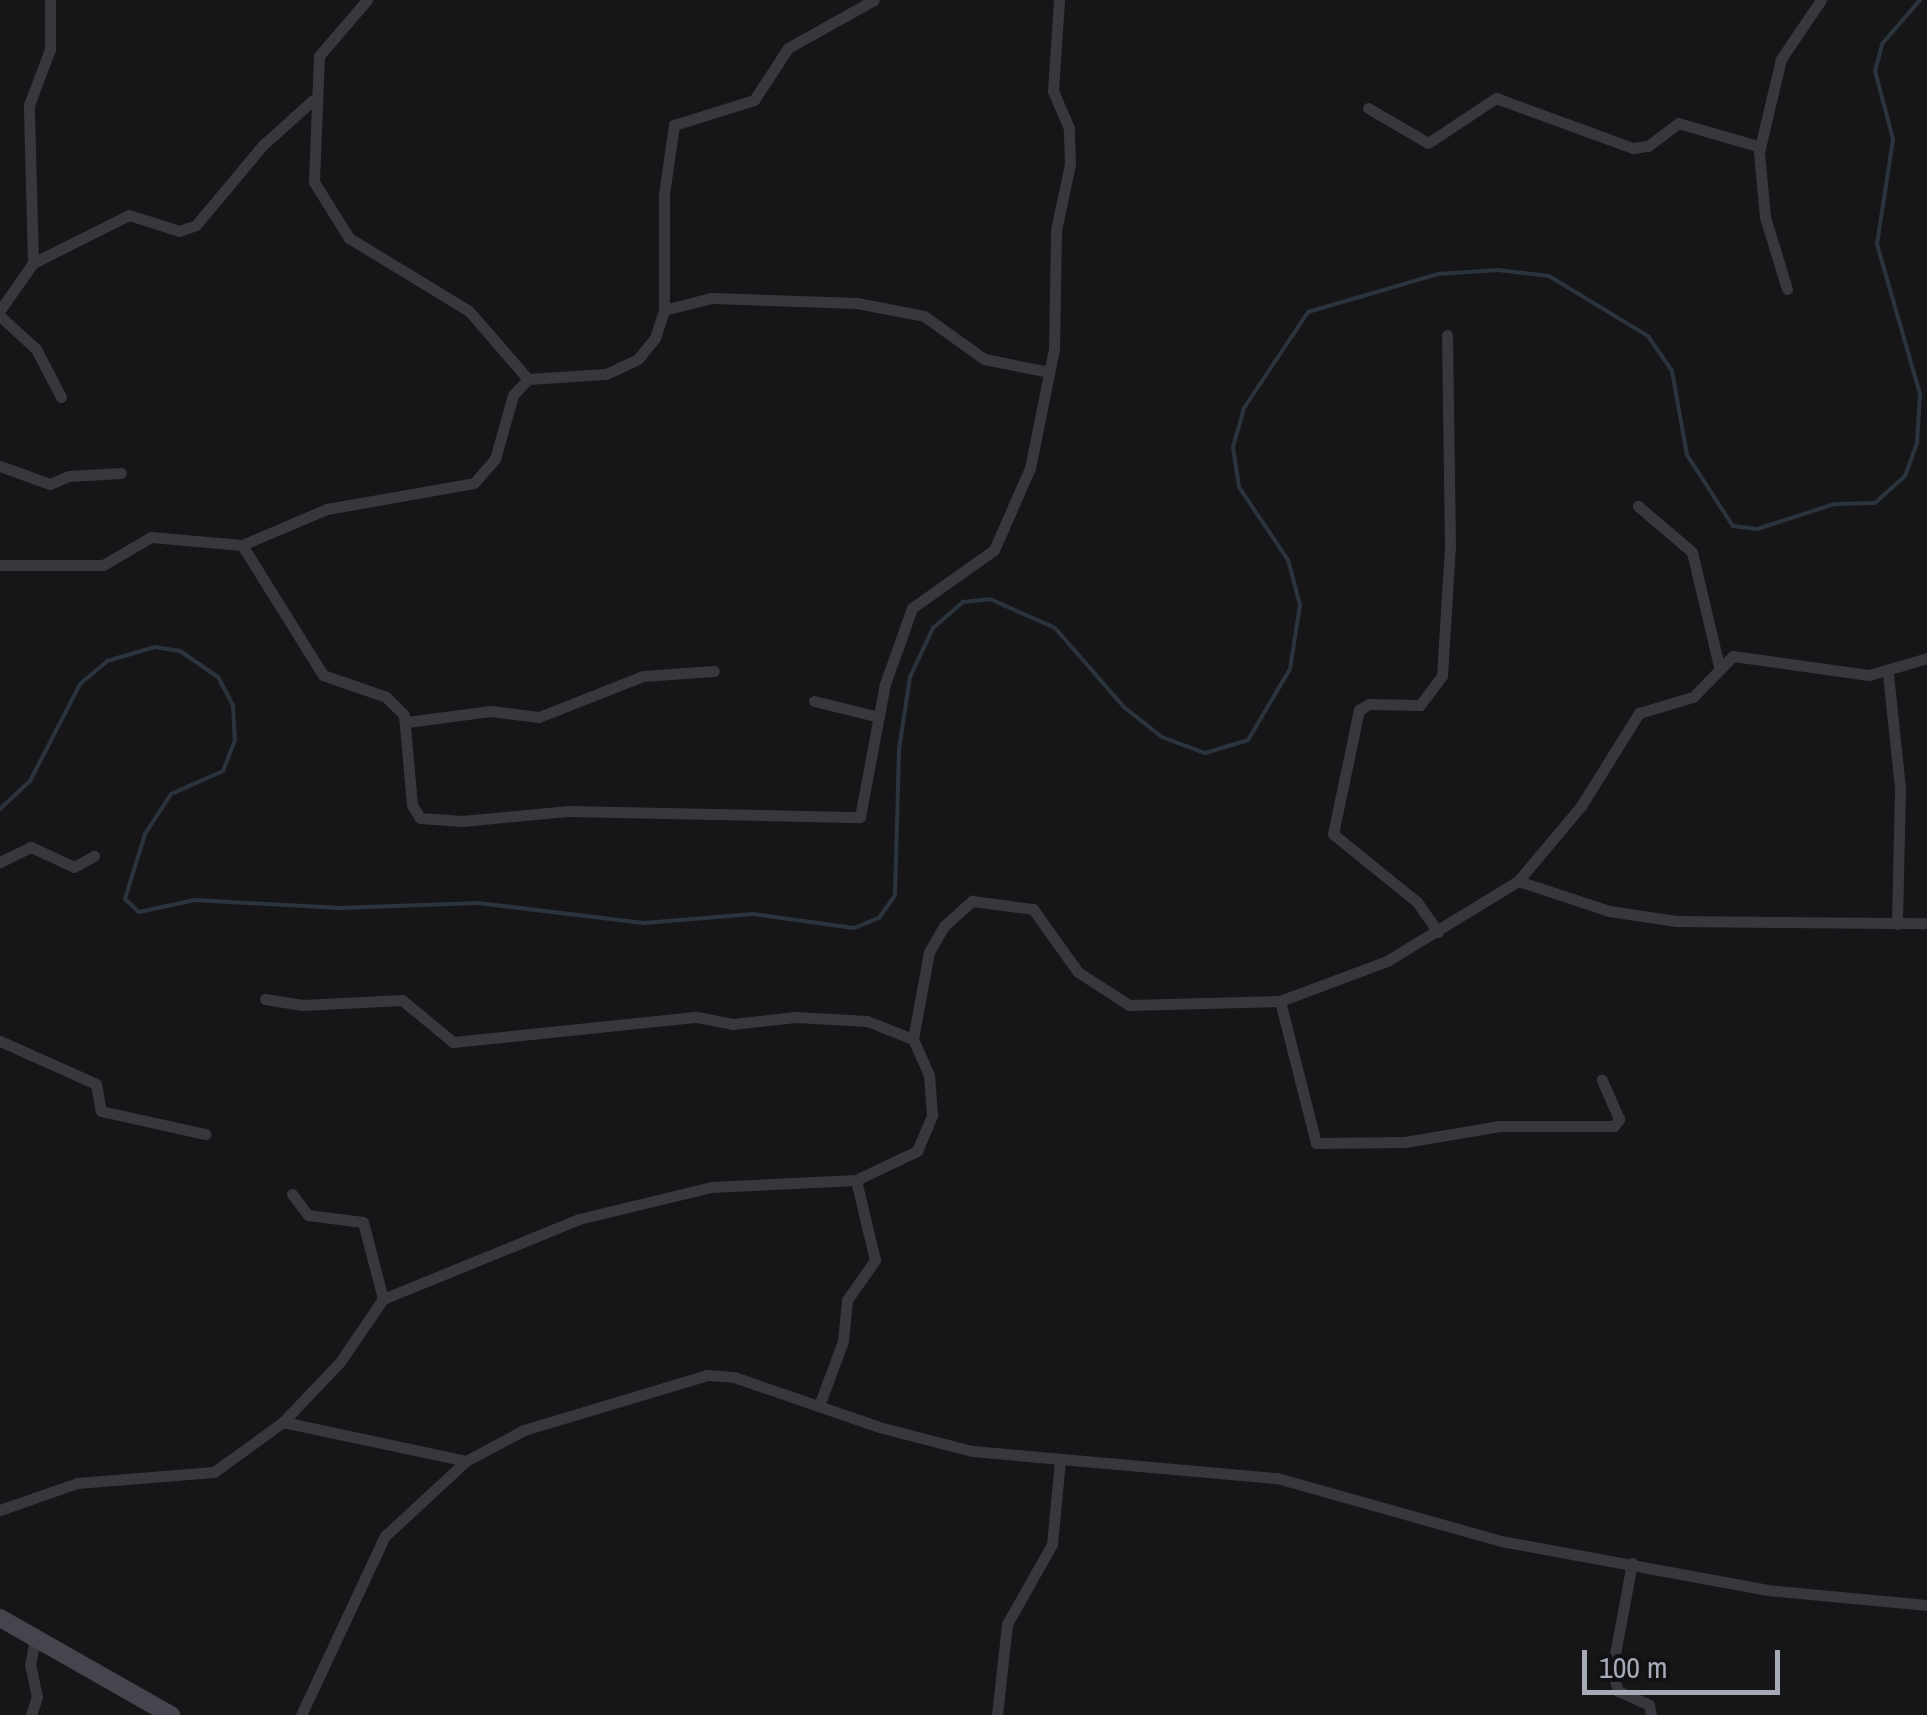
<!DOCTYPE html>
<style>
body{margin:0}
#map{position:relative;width:1927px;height:1715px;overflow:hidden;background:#161618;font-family:"Archivo Narrow",sans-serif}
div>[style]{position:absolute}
.stream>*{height:4px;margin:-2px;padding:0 2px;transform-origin:2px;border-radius:2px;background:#2b343c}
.street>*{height:11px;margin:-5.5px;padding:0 5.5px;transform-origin:5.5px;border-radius:5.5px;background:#37373d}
.secondary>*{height:18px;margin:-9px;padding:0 9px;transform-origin:9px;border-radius:9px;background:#45464d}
span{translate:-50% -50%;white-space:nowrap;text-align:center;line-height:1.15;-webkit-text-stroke:10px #111113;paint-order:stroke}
.scale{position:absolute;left:1582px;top:1650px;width:198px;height:45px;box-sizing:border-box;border:5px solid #a7abb8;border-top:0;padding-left:12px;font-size:30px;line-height:35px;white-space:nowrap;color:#a7abb8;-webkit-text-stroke:8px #111113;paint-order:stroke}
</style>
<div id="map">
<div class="stream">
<div style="left:0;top:809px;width:41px;rotate:-43deg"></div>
<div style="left:30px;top:781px;width:109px;rotate:-62.7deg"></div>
<div style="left:80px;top:684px;width:35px;rotate:-40deg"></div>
<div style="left:107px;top:661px;width:50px;rotate:-16.3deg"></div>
<div style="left:155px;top:647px;width:25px;rotate:9deg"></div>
<div style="left:180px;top:651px;width:46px;rotate:34.4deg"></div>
<div style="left:218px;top:677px;width:32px;rotate:62deg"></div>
<div style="left:233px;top:705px;width:35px;rotate:87deg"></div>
<div style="left:235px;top:740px;width:33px;rotate:111deg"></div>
<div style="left:223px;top:771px;width:57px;rotate:156.1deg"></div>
<div style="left:171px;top:794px;width:48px;rotate:123deg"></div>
<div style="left:145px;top:834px;width:68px;rotate:107.1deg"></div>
<div style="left:125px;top:899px;width:19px;rotate:43deg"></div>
<div style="left:139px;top:912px;width:57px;rotate:-12.1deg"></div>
<div style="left:195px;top:900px;width:145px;rotate:3.2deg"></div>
<div style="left:340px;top:908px;width:138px;rotate:-2.1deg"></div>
<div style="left:478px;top:903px;width:167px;rotate:6.9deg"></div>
<div style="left:644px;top:923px;width:109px;rotate:-4.7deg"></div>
<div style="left:753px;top:914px;width:102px;rotate:7.9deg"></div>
<div style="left:854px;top:928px;width:27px;rotate:-22deg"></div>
<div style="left:879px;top:918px;width:28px;rotate:-55deg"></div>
<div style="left:895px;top:895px;width:146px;rotate:-88.4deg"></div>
<div style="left:899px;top:749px;width:73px;rotate:-81.3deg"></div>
<div style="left:910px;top:677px;width:54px;rotate:-64.9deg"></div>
<div style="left:933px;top:628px;width:40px;rotate:-41deg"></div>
<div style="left:963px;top:602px;width:27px;rotate:-6deg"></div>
<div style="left:990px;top:599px;width:71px;rotate:24deg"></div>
<div style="left:1055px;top:628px;width:105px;rotate:48.9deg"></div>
<div style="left:1124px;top:707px;width:48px;rotate:38.3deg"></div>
<div style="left:1162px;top:737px;width:46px;rotate:20.4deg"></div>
<div style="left:1205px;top:753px;width:45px;rotate:-16.8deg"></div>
<div style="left:1248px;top:740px;width:82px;rotate:-59.4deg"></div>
<div style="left:1290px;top:669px;width:65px;rotate:-81.1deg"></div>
<div style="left:1300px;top:605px;width:47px;rotate:-104.9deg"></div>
<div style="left:1288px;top:560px;width:88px;rotate:-123.9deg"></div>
<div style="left:1239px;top:487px;width:40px;rotate:-98.5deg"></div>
<div style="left:1233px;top:447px;width:41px;rotate:-74.2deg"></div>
<div style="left:1244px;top:408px;width:115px;rotate:-56.3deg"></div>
<div style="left:1308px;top:312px;width:135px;rotate:-16.3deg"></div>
<div style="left:1438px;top:274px;width:60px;rotate:-3.8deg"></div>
<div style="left:1498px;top:270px;width:51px;rotate:6.7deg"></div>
<div style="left:1549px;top:276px;width:116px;rotate:31.2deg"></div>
<div style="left:1648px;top:336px;width:42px;rotate:55.6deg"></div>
<div style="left:1672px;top:371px;width:85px;rotate:79.9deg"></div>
<div style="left:1687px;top:455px;width:85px;rotate:57.1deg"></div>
<div style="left:1733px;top:526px;width:24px;rotate:7deg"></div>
<div style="left:1757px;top:529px;width:82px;rotate:-17.8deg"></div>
<div style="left:1835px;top:504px;width:40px;rotate:-1.4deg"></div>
<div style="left:1875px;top:503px;width:40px;rotate:-42deg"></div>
<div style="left:1905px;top:476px;width:35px;rotate:-70deg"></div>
<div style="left:1917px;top:443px;width:49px;rotate:-86.5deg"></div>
<div style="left:1920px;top:394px;width:156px;rotate:-106deg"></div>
<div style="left:1877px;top:244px;width:106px;rotate:-81.3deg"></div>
<div style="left:1893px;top:139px;width:70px;rotate:-104.8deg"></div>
<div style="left:1875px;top:71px;width:28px;rotate:-75deg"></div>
<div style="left:1882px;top:44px;width:58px;rotate:-49.2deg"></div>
</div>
<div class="street">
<div style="left:367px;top:0;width:74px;rotate:130.6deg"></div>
<div style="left:319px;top:56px;width:126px;rotate:92.3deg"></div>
<div style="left:314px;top:182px;width:66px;rotate:58deg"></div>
<div style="left:349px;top:238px;width:140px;rotate:31.3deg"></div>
<div style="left:469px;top:311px;width:90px;rotate:49.1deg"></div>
<div style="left:1368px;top:108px;width:69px;rotate:30.3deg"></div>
<div style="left:1428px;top:143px;width:82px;rotate:-33.5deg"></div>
<div style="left:1496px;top:98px;width:146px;rotate:20.1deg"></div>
<div style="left:1633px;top:148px;width:15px;rotate:-8deg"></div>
<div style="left:1648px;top:146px;width:38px;rotate:-37deg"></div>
<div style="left:1678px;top:123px;width:86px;rotate:16.1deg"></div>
<div style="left:33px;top:263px;width:158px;rotate:-91.5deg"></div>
<div style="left:29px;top:105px;width:60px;rotate:-69.4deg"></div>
<div style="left:50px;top:49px;width:49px;rotate:-90deg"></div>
<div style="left:1787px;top:289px;width:75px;rotate:-107deg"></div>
<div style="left:1765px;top:217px;width:65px;rotate:-95.3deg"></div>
<div style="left:1759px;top:152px;width:96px;rotate:-76.7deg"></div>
<div style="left:1781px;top:59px;width:71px;rotate:-55.9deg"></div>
<div style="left:0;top:310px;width:57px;rotate:-54.9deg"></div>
<div style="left:33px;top:263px;width:107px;rotate:-26.6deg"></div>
<div style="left:129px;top:215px;width:52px;rotate:17.7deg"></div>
<div style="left:179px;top:231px;width:18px;rotate:-19deg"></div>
<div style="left:196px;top:225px;width:104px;rotate:-50.1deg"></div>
<div style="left:263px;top:145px;width:67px;rotate:-42deg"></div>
<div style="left:664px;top:310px;width:49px;rotate:-14.3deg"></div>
<div style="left:711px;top:298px;width:146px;rotate:2deg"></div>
<div style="left:857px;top:303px;width:68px;rotate:11deg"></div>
<div style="left:924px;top:316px;width:74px;rotate:35.6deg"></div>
<div style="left:984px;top:359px;width:66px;rotate:11.3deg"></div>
<div style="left:0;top:316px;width:49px;rotate:42.5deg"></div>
<div style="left:36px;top:349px;width:54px;rotate:62.5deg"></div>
<div style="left:0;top:466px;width:53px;rotate:19.8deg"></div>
<div style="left:50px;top:484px;width:21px;rotate:-23deg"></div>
<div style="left:69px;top:476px;width:52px;rotate:-3.3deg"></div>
<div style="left:1638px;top:506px;width:71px;rotate:40.4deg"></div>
<div style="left:1692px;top:552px;width:117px;rotate:76.7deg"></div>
<div style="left:242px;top:545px;width:153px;rotate:58.1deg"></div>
<div style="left:323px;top:675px;width:67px;rotate:19.2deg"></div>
<div style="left:386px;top:697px;width:25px;rotate:45deg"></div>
<div style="left:404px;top:715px;width:90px;rotate:84.9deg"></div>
<div style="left:412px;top:805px;width:15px;rotate:58deg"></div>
<div style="left:420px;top:818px;width:42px;rotate:4.1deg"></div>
<div style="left:462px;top:821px;width:105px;rotate:-5.4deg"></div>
<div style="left:567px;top:811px;width:293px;rotate:1.2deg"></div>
<div style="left:860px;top:817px;width:135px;rotate:-79.4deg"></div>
<div style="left:885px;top:684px;width:81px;rotate:-70.4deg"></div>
<div style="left:912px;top:608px;width:100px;rotate:-35.3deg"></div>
<div style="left:994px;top:550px;width:90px;rotate:-66.3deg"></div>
<div style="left:1030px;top:468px;width:121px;rotate:-78.6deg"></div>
<div style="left:1054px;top:349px;width:119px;rotate:-89deg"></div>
<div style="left:1056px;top:230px;width:67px;rotate:-78deg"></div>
<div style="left:1070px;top:164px;width:36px;rotate:-92deg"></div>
<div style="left:1069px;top:128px;width:40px;rotate:-113.4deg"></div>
<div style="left:1053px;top:91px;width:91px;rotate:-86.2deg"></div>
<div style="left:0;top:565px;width:103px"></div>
<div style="left:103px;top:565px;width:56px;rotate:-30.3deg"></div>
<div style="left:151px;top:537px;width:91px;rotate:5deg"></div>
<div style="left:242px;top:545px;width:92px;rotate:-23deg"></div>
<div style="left:327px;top:509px;width:149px;rotate:-10deg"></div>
<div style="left:474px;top:483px;width:32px;rotate:-49deg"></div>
<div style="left:495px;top:459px;width:66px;rotate:-74.3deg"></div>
<div style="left:513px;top:395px;width:22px;rotate:-47deg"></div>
<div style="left:528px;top:379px;width:78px;rotate:-3.7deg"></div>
<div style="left:606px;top:374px;width:35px;rotate:-25deg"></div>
<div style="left:638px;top:359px;width:27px;rotate:-51deg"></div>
<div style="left:655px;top:338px;width:29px;rotate:-72deg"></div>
<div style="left:664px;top:310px;width:116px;rotate:-90deg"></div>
<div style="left:664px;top:194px;width:70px;rotate:-81.8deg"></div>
<div style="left:674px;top:125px;width:84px;rotate:-17.4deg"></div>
<div style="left:754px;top:100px;width:62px;rotate:-56.8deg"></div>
<div style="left:788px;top:48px;width:98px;rotate:-29.2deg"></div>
<div style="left:1888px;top:674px;width:116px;rotate:84deg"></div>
<div style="left:1900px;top:789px;width:135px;rotate:91.3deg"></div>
<div style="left:814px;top:701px;width:67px;rotate:13.8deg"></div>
<div style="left:407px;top:722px;width:84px;rotate:-7.5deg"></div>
<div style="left:490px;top:711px;width:49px;rotate:7deg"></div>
<div style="left:539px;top:717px;width:112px;rotate:-21.5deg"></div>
<div style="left:643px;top:676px;width:71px;rotate:-4deg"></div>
<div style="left:0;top:862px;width:34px;rotate:-26deg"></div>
<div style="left:31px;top:847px;width:47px;rotate:24.9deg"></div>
<div style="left:74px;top:867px;width:23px;rotate:-29deg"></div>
<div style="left:1518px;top:881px;width:96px;rotate:18.2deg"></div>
<div style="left:1609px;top:911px;width:68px;rotate:8.5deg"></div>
<div style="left:1676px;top:921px;width:251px;rotate:0.5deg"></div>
<div style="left:1438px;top:932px;width:37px;rotate:-125deg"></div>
<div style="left:1417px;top:902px;width:108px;rotate:-141deg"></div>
<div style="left:1333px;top:834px;width:127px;rotate:-78.2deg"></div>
<div style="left:1359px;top:710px;width:12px;rotate:-31deg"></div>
<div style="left:1369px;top:704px;width:51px;rotate:1.1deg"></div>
<div style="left:1420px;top:705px;width:36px;rotate:-53deg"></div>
<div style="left:1442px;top:676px;width:129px;rotate:-86.5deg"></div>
<div style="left:1450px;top:547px;width:212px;rotate:-90.8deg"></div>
<div style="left:265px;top:999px;width:38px;rotate:9deg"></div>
<div style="left:303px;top:1005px;width:99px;rotate:-2.9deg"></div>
<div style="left:402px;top:1000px;width:66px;rotate:39.5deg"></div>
<div style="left:453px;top:1042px;width:245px;rotate:-5.9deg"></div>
<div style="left:697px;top:1017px;width:36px;rotate:11deg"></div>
<div style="left:732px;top:1024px;width:64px;rotate:-6.2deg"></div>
<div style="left:796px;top:1017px;width:71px;rotate:3.2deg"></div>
<div style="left:867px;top:1021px;width:49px;rotate:21.4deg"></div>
<div style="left:1280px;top:1001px;width:146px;rotate:75.8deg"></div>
<div style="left:1316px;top:1143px;width:89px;rotate:-0.6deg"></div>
<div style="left:1405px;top:1142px;width:96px;rotate:-9.6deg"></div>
<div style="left:1500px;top:1126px;width:114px"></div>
<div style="left:1614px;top:1126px;width:9px;rotate:-54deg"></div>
<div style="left:1619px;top:1119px;width:43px;rotate:-113.6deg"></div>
<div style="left:0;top:1041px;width:105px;rotate:24.1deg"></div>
<div style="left:96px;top:1084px;width:27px;rotate:80deg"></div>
<div style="left:101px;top:1111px;width:107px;rotate:12.5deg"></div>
<div style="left:292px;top:1194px;width:26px;rotate:53deg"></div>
<div style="left:308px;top:1215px;width:55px;rotate:7.3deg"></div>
<div style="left:363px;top:1222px;width:80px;rotate:75.4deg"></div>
<div style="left:820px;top:1403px;width:66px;rotate:-69.6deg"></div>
<div style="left:843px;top:1341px;width:41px;rotate:-84.4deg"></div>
<div style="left:847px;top:1300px;width:49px;rotate:-55deg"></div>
<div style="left:875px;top:1260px;width:82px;rotate:-103.4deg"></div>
<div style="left:283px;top:1422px;width:187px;rotate:12deg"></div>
<div style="left:0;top:1510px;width:82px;rotate:-19.3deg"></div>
<div style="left:77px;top:1483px;width:137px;rotate:-4.6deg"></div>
<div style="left:214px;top:1472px;width:85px;rotate:-35.9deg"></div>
<div style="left:283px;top:1422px;width:83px;rotate:-46.5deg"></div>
<div style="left:340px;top:1362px;width:76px;rotate:-55.7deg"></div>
<div style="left:383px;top:1299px;width:212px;rotate:-22.2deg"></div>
<div style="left:579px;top:1219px;width:136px;rotate:-13.6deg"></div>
<div style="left:711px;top:1187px;width:145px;rotate:-2.8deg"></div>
<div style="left:856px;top:1180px;width:68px;rotate:-25.4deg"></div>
<div style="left:917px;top:1151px;width:39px;rotate:-67deg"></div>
<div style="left:932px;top:1115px;width:40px;rotate:-94.3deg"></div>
<div style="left:929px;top:1075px;width:39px;rotate:-114deg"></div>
<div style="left:913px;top:1039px;width:88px;rotate:-79.6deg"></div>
<div style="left:929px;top:952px;width:30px;rotate:-60deg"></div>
<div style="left:944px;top:926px;width:38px;rotate:-42deg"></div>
<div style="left:972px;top:901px;width:62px;rotate:7.5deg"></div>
<div style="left:1033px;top:909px;width:77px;rotate:54.5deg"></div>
<div style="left:1078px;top:972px;width:61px;rotate:32.9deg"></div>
<div style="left:1129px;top:1005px;width:151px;rotate:-1.5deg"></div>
<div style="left:1280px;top:1001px;width:114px;rotate:-20.5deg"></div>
<div style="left:1387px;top:961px;width:153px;rotate:-31.4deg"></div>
<div style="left:1518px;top:881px;width:98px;rotate:-50deg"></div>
<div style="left:1581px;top:806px;width:110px;rotate:-58.1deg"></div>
<div style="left:1639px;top:713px;width:56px;rotate:-16.5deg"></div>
<div style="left:1693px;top:697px;width:57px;rotate:-45.7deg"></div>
<div style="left:1733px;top:656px;width:137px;rotate:8deg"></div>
<div style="left:1869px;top:675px;width:60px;rotate:-16.3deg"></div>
<div style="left:1632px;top:1563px;width:109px;rotate:100.6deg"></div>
<div style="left:1612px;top:1670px;width:22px;rotate:74deg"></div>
<div style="left:1618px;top:1691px;width:34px;rotate:24deg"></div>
<div style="left:1649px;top:1705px;width:10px;rotate:79deg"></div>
<div style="left:31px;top:1715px;width:19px;rotate:-72deg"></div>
<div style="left:37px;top:1697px;width:33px;rotate:-102deg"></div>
<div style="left:30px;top:1665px;width:26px;rotate:-79deg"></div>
<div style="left:301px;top:1715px;width:198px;rotate:-64.9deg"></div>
<div style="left:385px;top:1536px;width:110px;rotate:-42.8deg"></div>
<div style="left:466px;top:1461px;width:66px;rotate:-28.1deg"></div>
<div style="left:524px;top:1430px;width:191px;rotate:-16.7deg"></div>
<div style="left:707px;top:1375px;width:27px;rotate:4deg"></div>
<div style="left:734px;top:1377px;width:153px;rotate:19deg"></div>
<div style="left:879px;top:1427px;width:96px;rotate:14.5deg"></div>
<div style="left:972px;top:1451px;width:306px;rotate:5.1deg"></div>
<div style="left:1277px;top:1478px;width:233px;rotate:15.7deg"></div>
<div style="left:1501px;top:1541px;width:270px;rotate:10.4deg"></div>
<div style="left:1767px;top:1590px;width:161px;rotate:5.4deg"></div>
<div style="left:997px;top:1715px;width:92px;rotate:-83.7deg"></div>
<div style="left:1007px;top:1624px;width:92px;rotate:-60.6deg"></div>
<div style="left:1052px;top:1544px;width:83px;rotate:-84.5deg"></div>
</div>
<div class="secondary">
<div style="left:0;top:1618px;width:197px;rotate:29.6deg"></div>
</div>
<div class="scale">100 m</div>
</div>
